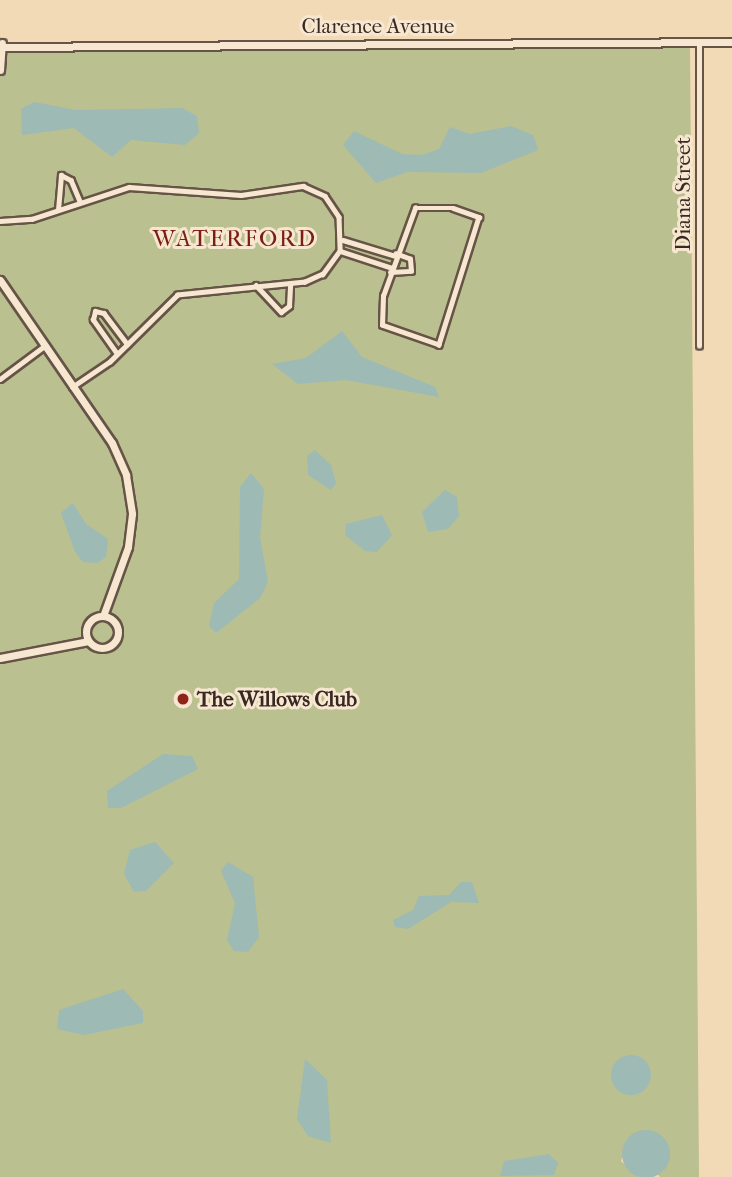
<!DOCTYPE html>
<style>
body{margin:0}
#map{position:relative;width:732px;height:1177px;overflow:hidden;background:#f3dab7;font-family:"IM FELL French Canon",serif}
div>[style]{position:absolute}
.green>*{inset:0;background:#bac08f}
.water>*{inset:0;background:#9dbab5}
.round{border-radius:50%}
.roads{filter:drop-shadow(2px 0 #665447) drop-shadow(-2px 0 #665447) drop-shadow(0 2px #665447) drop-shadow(0 -2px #665447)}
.street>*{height:4.5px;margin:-2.25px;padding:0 2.25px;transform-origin:2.25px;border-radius:2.25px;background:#f7e7d0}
.secondary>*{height:7px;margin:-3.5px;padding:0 3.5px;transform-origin:3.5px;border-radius:3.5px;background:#f7e7d0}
.secondary>.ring{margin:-3.5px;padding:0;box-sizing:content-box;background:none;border:7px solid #f7e7d0;border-radius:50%}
.dots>*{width:19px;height:19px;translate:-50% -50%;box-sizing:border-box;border:4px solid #f7e7d0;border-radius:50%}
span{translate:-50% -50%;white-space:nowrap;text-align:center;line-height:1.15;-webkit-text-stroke:6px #f7e7d0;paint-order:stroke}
.street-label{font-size:21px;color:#372822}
.poi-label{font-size:21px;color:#372822;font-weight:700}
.left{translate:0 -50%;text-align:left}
.neighbourhood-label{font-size:23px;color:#7a1f14;letter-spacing:2px}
</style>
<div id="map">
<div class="green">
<div style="clip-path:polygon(690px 46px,699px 1177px,660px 1177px,628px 1141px,621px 1161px,638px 1177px,0 1177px,0 54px,25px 47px)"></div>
</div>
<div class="water">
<div style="clip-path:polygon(34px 102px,76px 110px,182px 108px,197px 116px,199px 133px,185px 145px,131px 140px,112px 157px,74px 128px,22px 135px,21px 109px)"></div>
<div style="clip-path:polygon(511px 126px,533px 135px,538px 150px,481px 173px,408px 172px,376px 183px,343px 145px,354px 131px,402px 154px,422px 155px,439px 149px,450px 127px,470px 134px)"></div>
<div style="clip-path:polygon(342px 331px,362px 357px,435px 387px,439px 397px,346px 380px,298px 384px,272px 364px,306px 358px)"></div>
<div style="clip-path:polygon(315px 450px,331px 465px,336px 483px,331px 490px,308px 475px,307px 456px)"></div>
<div style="clip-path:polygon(251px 473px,264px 489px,260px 537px,268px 582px,260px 598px,216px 633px,209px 626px,214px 603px,239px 579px,240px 487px)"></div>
<div style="clip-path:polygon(445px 490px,457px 497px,459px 516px,448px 529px,428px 532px,422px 512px)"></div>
<div style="clip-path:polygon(73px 503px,86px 524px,108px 539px,106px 557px,97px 563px,83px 562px,75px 552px,61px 513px)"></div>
<div style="clip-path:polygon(382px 515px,392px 535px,377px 552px,365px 551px,345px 535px,346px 524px)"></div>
<div style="clip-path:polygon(163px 754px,192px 756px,198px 769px,121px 808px,108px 808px,107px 791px)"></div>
<div style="clip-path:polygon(155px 842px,174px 863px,146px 891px,134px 892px,124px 874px,130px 850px)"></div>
<div style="clip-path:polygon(228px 862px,253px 877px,259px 937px,248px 952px,234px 951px,227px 940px,235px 903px,221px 871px)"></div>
<div style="clip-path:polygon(461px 882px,472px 882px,479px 903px,451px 902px,408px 929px,395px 927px,393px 920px,413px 910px,419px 896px,449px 895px)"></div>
<div style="clip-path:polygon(123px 989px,143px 1011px,143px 1023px,84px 1035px,57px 1029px,59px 1010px)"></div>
<div class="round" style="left:611px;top:1055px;width:40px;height:40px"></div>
<div style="clip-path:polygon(305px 1059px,327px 1080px,331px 1143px,308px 1136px,297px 1119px)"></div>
<div class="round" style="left:622px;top:1130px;width:48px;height:48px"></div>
<div style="clip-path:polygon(549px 1154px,558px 1163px,554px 1175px,500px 1176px,504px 1161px)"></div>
</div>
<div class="roads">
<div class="street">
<div style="left:415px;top:208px;width:38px"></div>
<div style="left:453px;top:208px;width:28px;rotate:19deg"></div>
<div style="left:479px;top:217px;width:134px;rotate:107.4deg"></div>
<div style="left:439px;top:345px;width:60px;rotate:-160.7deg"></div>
<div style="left:382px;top:325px;width:29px;rotate:-88deg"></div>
<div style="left:383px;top:296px;width:94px;rotate:-70deg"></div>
<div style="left:58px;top:210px;width:35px;rotate:-85deg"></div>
<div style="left:61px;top:175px;width:11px;rotate:27deg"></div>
<div style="left:71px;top:180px;width:23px;rotate:67deg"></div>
<div style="left:0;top:221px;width:32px;rotate:-4deg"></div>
<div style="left:32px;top:219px;width:102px;rotate:-18.3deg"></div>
<div style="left:129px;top:187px;width:112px;rotate:4.1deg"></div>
<div style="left:241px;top:195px;width:63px;rotate:-8.3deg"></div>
<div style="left:303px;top:186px;width:24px;rotate:24deg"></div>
<div style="left:325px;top:196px;width:25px;rotate:56deg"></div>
<div style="left:339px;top:217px;width:34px;rotate:88deg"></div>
<div style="left:340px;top:251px;width:29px;rotate:126deg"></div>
<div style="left:323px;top:274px;width:20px;rotate:156deg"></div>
<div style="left:305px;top:282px;width:128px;rotate:174.2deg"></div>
<div style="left:178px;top:295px;width:95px;rotate:135.4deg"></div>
<div style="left:110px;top:362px;width:45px;rotate:146deg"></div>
<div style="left:343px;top:240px;width:55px;rotate:16.8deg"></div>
<div style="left:340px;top:251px;width:55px;rotate:18.1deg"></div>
<div style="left:390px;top:272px;width:21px;rotate:-3deg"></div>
<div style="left:411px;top:271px;width:12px;rotate:-95deg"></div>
<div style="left:410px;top:259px;width:15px;rotate:-160deg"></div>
<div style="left:256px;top:285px;width:37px;rotate:47deg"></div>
<div style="left:281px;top:312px;width:10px;rotate:-37deg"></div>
<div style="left:289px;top:306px;width:22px;rotate:-87deg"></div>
<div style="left:699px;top:346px;width:303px;rotate:-90deg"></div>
<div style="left:117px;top:354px;width:42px;rotate:-125.2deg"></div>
<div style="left:93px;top:320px;width:9px;rotate:-77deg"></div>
<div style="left:95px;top:311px;width:9px;rotate:13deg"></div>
<div style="left:104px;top:313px;width:39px;rotate:53deg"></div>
<div style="left:0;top:379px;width:54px;rotate:-36.7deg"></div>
</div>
<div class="secondary">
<div style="left:0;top:47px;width:732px;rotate:-0.39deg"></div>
<div style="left:0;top:70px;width:27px;rotate:-86deg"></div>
<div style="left:0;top:280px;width:198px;rotate:55.5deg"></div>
<div style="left:112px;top:443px;width:35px;rotate:66deg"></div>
<div style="left:126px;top:475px;width:39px;rotate:81deg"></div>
<div style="left:132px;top:514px;width:33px;rotate:97deg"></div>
<div style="left:128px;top:547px;width:73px;rotate:109.9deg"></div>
<div class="ring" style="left:86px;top:616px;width:25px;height:25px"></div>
<div style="left:0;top:658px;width:90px;rotate:-10.9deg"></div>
</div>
</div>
<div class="dots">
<div style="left:183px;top:699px;background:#8f2418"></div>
</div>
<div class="street-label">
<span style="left:378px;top:26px">Clarence Avenue</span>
<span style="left:683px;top:194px;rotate:-90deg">Diana Street</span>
</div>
<div class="poi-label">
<span class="left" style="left:197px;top:699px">The Willows Club</span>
</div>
<div class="neighbourhood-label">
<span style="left:235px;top:239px">WATERFORD</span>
</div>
</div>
